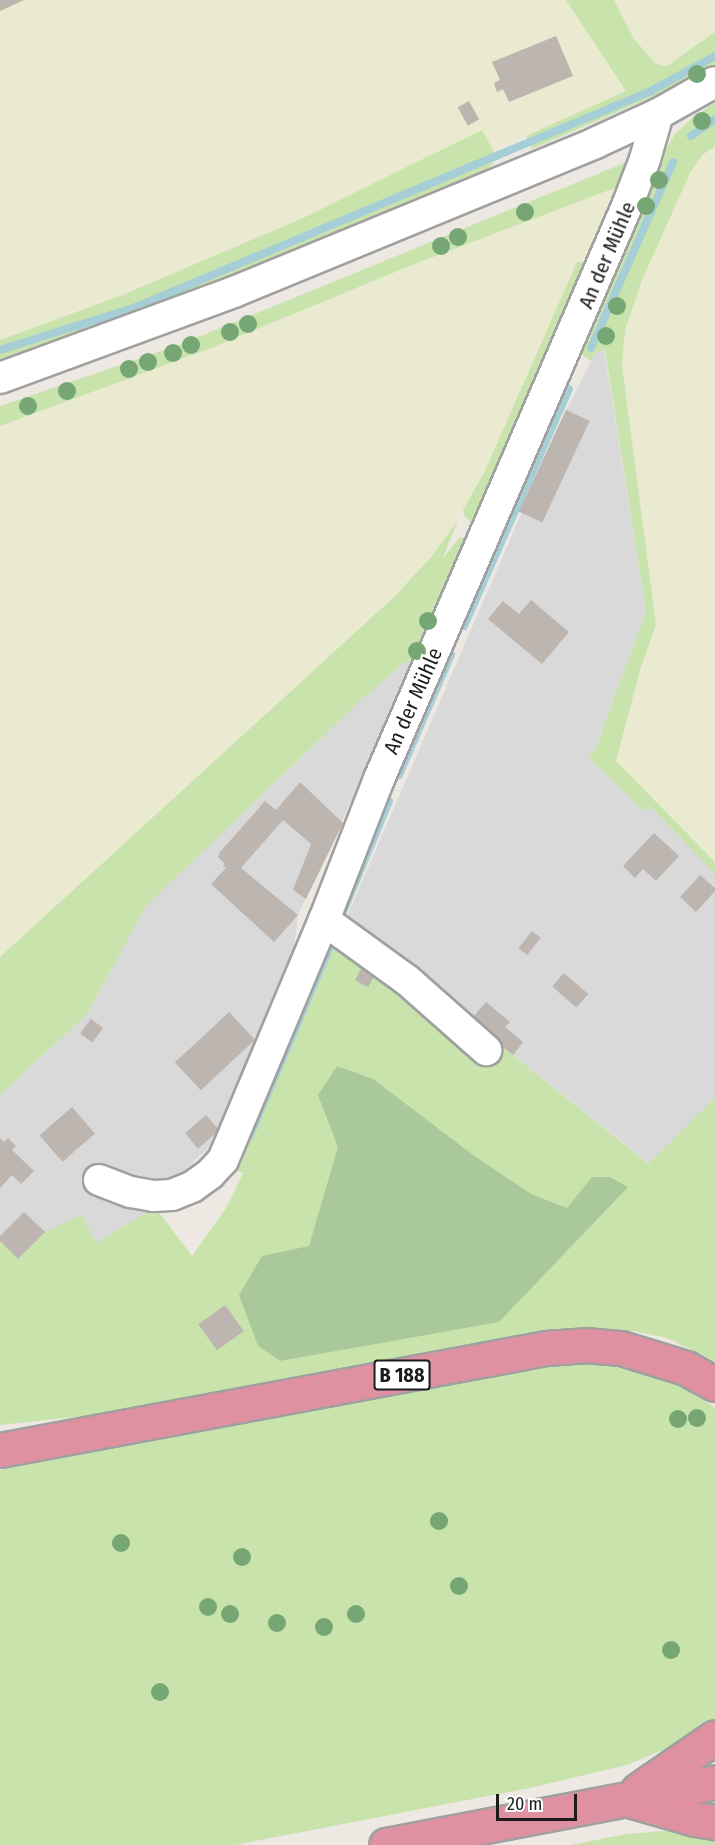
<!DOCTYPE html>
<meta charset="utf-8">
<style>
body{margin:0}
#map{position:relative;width:715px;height:1845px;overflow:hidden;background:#ede9e2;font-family:"Fira Sans Condensed",sans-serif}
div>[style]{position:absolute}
.residential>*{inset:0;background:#dad9d9}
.farmland>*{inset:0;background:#e9eacf}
.grass>*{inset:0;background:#c9e3ac}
.forest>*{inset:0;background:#a9c99a}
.stream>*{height:8px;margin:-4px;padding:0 4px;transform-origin:4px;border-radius:4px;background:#a6ced7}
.building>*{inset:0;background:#bdb5af;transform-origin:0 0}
.roads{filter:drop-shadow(2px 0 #a0a0a0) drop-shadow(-2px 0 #a0a0a0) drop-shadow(0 2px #a0a0a0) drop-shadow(0 -2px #a0a0a0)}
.minor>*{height:30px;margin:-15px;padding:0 15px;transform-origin:15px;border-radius:15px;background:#fff}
.highway>*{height:33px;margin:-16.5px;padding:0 16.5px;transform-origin:16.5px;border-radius:16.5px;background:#df90a1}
.trees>*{width:18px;height:18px;margin:-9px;border-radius:50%;background:#76a673}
span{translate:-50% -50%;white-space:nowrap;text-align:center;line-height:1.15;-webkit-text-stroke:4.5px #fff;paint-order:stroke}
.shield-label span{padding:2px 4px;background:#fff;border:2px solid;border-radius:4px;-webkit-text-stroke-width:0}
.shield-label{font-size:20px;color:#1c1c1c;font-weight:700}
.street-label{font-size:21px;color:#1c1c1c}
.scale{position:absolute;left:496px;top:1794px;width:81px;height:27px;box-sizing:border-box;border:3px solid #1c1c1c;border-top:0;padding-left:8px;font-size:18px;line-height:21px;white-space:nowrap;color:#1c1c1c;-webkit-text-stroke:4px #fff;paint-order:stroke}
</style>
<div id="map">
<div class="residential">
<div style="clip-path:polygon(604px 349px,646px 612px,595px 750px,588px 757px,645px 812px,650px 805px,715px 874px,715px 1097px,650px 1164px,345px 921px,566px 410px,596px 352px)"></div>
<div style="clip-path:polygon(406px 661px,415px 664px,298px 915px,292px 964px,226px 1132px,165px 1188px,155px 1207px,96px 1243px,45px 1232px,18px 1259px,0 1241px,0 1095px,87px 1014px,146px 906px,363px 698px)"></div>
</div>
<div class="farmland">
<div style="clip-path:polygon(0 0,566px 0,626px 91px,493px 150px,482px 130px,303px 218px,120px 296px,0 340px)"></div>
<div style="clip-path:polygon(614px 0,715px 0,715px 32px,667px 66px,656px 64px,634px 39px)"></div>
<div style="clip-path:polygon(715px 146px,715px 862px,616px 761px,640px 670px,656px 625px,622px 365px,625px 330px,642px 280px,690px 173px,702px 155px)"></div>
<div style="clip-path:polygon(625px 184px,591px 252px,577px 263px,484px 473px,458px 520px,432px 556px,394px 597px,0 957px,0 426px,211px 348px,412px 265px)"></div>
</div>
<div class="grass">
<div style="clip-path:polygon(566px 0,614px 0,634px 39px,656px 64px,667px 66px,715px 32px,715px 68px,654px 102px,652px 97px,532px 149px,526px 136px,626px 91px)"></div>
<div style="clip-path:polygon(715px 103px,715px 146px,702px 155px,690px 173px,642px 280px,625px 330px,622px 365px,656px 625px,640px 670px,616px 761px,715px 862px,715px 874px,650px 806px,645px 812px,588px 757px,595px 750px,646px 612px,605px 350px,596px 352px,591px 361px,583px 356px,580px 350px,663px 154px,675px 134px,693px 117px)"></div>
<div style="clip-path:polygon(482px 130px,493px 150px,493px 163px,484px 173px,232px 277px,0 363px,0 340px,120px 296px,303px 218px)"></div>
<div style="clip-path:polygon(629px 161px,625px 184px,412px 265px,211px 348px,0 426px,0 406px,176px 346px)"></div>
<div style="clip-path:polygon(577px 262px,582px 262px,591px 267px,479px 522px,472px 523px,465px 517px,463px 510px,484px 473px)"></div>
<div style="clip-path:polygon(458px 520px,443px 558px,460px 537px,466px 538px,471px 545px,415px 664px,406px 661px,363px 698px,146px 906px,87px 1014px,0 1095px,0 957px,394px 597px,432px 556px)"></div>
<div style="clip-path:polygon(evenodd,336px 942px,420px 1003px,457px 1041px,487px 1065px,495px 1059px,498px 1043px,649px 1164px,715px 1097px,715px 1361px,667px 1338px,634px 1331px,568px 1329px,522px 1335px,104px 1414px,0 1425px,0 1241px,18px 1259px,45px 1232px,82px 1215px,96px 1243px,155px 1207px,192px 1256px,228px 1205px,243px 1173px,236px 1170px,336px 942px,488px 1323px,280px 1361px,259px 1346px,488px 1323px)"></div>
<div style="clip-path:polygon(590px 1362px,656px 1375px,684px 1388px,715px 1408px,715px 1722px,692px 1738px,627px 1765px,530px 1788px,235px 1845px,0 1845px,0 1470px,484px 1374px,549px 1365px)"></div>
<div style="clip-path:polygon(663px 1831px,715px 1835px,715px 1845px,570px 1845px,627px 1834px)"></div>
</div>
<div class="forest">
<div style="clip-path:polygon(337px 1066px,373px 1079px,473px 1155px,531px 1194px,567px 1208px,592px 1177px,610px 1177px,628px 1187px,499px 1322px,280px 1361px,258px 1346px,239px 1295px,262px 1256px,309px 1246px,338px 1147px,318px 1095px)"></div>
</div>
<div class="stream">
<div style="left:691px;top:136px;width:29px;rotate:-35deg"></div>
<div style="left:591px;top:348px;width:203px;rotate:-66.2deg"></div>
<div style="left:0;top:350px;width:143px;rotate:-17.5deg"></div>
<div style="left:136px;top:307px;width:558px;rotate:-22.75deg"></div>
<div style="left:651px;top:91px;width:73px;rotate:-28.7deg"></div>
<div style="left:464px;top:626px;width:259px;rotate:-66.1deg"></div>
<div style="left:399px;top:775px;width:131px;rotate:-66.6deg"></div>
<div style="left:343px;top:912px;width:120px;rotate:-67.5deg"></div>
<div style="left:250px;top:1135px;width:207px;rotate:-67deg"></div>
</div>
<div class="building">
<div style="clip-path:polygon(0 0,24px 0,0 11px)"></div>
<div style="clip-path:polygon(556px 36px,573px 76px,509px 102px,503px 89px,497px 92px,494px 83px,500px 80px,492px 62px)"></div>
<div style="left:469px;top:101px;width:21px;height:13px;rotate:61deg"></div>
<div style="left:566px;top:410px;width:26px;height:112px;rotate:25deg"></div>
<div style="clip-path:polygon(531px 600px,569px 632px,542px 664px,488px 619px,503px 601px,519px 614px)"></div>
<div style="clip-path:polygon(300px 782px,343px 823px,306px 899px,293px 890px,311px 844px,283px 820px,241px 868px,298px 915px,274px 942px,211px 884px,226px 868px,223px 866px,225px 864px,218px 857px,220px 852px,265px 801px,276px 810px)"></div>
<div style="clip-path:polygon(654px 833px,679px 856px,656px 881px,643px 869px,635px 878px,623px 866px)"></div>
<div style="clip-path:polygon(700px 875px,715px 888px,715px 891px,696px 912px,680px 897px)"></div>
<div style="left:532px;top:931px;width:11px;height:22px;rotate:38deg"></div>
<div style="left:362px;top:967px;width:15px;height:15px;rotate:28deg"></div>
<div style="left:564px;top:973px;width:32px;height:18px;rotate:41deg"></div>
<div style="clip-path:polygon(486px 1002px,510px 1022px,505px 1027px,523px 1042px,513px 1055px,470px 1021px)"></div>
<div style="left:229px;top:1012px;width:38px;height:74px;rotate:47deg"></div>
<div style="left:91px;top:1019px;width:15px;height:18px;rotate:37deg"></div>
<div style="left:72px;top:1107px;width:35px;height:43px;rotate:49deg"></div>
<div style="left:206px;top:1115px;width:20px;height:28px;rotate:49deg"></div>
<div style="clip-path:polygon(0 1138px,4px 1142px,8px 1138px,16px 1146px,12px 1150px,34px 1171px,21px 1184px,12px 1175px,0 1188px)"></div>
<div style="clip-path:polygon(24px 1212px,45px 1232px,18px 1259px,0 1241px,0 1236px)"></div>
<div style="left:225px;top:1305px;width:32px;height:33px;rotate:54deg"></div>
</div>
<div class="roads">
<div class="minor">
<div style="left:0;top:378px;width:249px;rotate:-20.2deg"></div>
<div style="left:234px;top:292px;width:391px;rotate:-22.4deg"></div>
<div style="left:595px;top:143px;width:69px;rotate:-24.7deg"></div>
<div style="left:658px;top:114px;width:65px;rotate:-29.3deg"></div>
<div style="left:324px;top:920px;width:102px;rotate:35.9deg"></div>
<div style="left:407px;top:980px;width:106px;rotate:41.5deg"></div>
<div style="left:99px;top:1180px;width:34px;rotate:21deg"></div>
<div style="left:131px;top:1192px;width:23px;rotate:10deg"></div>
<div style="left:154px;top:1196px;width:18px;rotate:-3deg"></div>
<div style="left:172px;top:1195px;width:22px;rotate:-22deg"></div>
<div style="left:192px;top:1187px;width:22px;rotate:-36deg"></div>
<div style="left:210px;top:1174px;width:19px;rotate:-47deg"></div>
<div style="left:223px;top:1160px;width:260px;rotate:-67.2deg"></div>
<div style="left:324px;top:920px;width:151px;rotate:-68.7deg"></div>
<div style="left:379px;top:779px;width:624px;rotate:-66.6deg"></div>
<div style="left:627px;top:206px;width:50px;rotate:-69deg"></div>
<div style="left:645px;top:159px;width:47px;rotate:-73.9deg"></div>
</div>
<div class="highway">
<div style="left:0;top:1450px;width:555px;rotate:-10.58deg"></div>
<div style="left:546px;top:1348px;width:39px;rotate:-4deg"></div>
<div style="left:585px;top:1345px;width:36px;rotate:5deg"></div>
<div style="left:621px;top:1348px;width:68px;rotate:17.1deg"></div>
<div style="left:686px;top:1368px;width:33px;rotate:29deg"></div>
<div style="left:638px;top:1790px;width:93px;rotate:-34.5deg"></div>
<div style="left:632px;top:1801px;width:66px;rotate:15.9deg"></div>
<div style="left:695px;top:1819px;width:20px;rotate:9deg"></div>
<div style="left:386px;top:1845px;width:335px;rotate:-10.8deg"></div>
</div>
</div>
<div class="trees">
<div style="left:697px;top:74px"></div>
<div style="left:702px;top:121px"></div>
<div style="left:659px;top:180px"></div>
<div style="left:646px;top:206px"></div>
<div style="left:525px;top:212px"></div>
<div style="left:458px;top:237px"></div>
<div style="left:441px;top:246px"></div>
<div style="left:617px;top:306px"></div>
<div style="left:248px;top:324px"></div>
<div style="left:230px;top:332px"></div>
<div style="left:606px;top:336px"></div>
<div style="left:191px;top:345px"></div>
<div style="left:173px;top:353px"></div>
<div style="left:148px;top:362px"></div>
<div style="left:129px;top:369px"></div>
<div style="left:67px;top:391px"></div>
<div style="left:28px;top:406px"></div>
<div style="left:428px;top:621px"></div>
<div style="left:417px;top:651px"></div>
<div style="left:697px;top:1418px"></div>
<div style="left:678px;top:1419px"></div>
<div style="left:439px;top:1521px"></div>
<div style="left:121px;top:1543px"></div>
<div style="left:242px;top:1557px"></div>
<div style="left:459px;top:1586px"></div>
<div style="left:208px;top:1607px"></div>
<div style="left:230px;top:1614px"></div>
<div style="left:356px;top:1614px"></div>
<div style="left:277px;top:1623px"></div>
<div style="left:324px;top:1627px"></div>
<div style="left:671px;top:1650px"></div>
<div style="left:160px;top:1692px"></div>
</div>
<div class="shield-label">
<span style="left:402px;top:1375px">B 188</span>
</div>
<div class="street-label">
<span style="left:607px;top:255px;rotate:-67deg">An der Mühle</span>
<span style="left:413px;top:701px;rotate:-66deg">An der Mühle</span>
</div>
<div class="scale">20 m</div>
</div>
